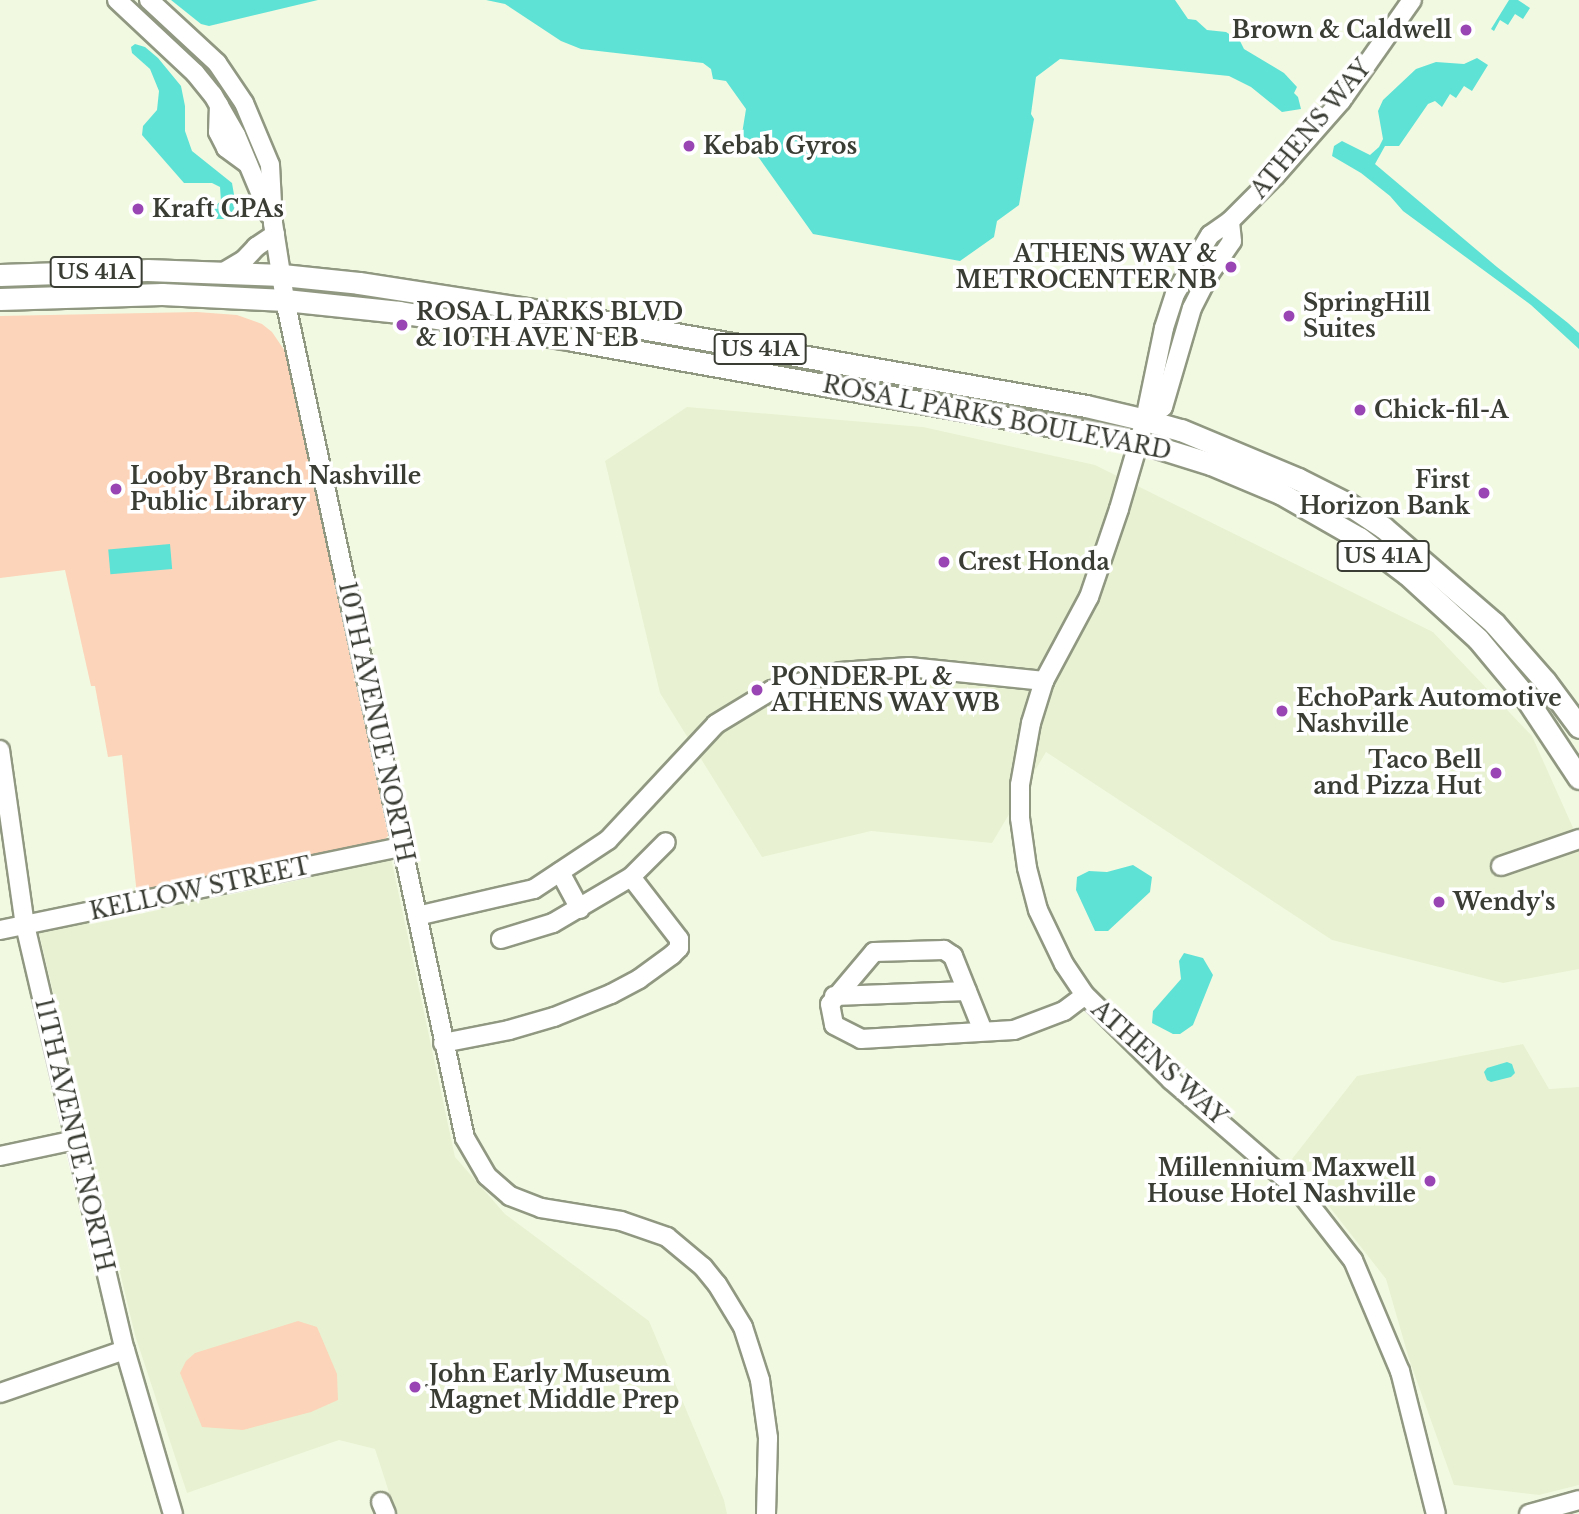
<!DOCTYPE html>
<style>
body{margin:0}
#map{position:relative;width:1579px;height:1514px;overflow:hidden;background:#f2f9e1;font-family:"Libre Baskerville",serif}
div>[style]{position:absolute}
.built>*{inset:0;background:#e8f2d2}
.green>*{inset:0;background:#fcd4b9}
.water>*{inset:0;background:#5ee2d6;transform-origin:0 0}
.roads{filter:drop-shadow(2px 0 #919882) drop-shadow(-2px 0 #919882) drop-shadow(0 2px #919882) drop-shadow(0 -2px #919882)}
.minor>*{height:18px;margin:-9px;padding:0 9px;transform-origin:9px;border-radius:9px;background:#fff}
.major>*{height:21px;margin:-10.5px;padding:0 10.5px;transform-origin:10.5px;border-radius:10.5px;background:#fff}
.dots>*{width:19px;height:19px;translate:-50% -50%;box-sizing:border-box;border:4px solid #fff;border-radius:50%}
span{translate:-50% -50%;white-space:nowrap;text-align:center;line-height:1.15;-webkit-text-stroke:7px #fff;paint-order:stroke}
.shield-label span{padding:2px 5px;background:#fff;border:2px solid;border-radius:5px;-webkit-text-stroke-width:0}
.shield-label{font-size:21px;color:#3a3d34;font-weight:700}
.poi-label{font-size:23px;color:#3a3d34;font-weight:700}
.right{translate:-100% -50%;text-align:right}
.left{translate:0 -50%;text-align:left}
.street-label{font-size:23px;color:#3a3d34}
</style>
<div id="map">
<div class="built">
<div style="clip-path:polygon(687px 407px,923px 427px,1095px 465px,1433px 632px,1532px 736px,1579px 841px,1579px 969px,1503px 983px,1332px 940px,1046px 752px,992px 843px,871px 831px,762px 857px,660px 693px,605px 461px)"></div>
<div style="clip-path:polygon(391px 858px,455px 1157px,505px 1214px,649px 1321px,724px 1500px,727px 1514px,396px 1514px,375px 1449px,339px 1440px,187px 1493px,135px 1335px,39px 933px)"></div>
<div style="clip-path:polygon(1523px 1044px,1549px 1089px,1579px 1087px,1579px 1485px,1539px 1495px,1454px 1485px,1409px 1359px,1386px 1279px,1292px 1159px,1357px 1076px)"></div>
</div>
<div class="green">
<div style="clip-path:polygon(197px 312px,237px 315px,262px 324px,272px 332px,291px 360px,391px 826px,388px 836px,380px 844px,137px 895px,122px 755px,108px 757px,95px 686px,91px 686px,65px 570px,0 578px,0 316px)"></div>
<div style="clip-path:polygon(298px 1321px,317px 1327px,337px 1374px,338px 1400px,311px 1412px,243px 1430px,202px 1427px,180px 1373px,186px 1361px,195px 1353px)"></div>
</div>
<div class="water">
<div style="clip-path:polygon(171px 0,318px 0,209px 26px,201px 24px)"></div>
<div style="clip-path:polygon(486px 0,1175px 0,1188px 19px,1196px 20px,1207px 30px,1226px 32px,1240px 41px,1244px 49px,1284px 73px,1297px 87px,1294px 93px,1298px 97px,1301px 109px,1282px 112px,1251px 87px,1229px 76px,1060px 59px,1036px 77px,1031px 114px,1034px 119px,1019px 205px,997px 221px,994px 237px,960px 261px,813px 234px,742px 134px,746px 109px,726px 81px,713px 79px,711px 69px,703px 63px,581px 49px,561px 41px,505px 4px)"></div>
<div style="clip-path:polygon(1509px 0,1518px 0,1530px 8px,1523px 19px,1515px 14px,1508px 25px,1500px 20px,1494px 31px,1491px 29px)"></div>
<div style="clip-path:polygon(135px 44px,145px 47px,158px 58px,181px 86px,185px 106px,185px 131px,192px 151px,232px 183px,236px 206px,227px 219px,204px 219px,203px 207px,214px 207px,221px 201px,220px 187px,212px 183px,184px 183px,142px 135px,143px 126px,157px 110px,159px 91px,150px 69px,132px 53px,131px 47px)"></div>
<div style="clip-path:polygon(1477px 58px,1488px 65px,1472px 91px,1464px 86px,1456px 98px,1450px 94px,1442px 107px,1435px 101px,1428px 104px,1399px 146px,1385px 146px,1375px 164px,1497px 267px,1568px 323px,1579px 333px,1579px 349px,1531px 305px,1403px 211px,1390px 196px,1361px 173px,1332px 156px,1334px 146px,1342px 141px,1370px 155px,1379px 147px,1383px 139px,1378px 111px,1383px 100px,1416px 69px,1436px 62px,1464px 64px)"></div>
<div style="left:170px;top:544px;width:25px;height:62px;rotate:85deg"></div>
<div style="clip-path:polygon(1133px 865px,1152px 877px,1150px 892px,1108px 931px,1095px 931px,1076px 890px,1077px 877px,1089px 871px,1107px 872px)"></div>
<div style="clip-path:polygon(1184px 953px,1203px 958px,1213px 975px,1193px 1025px,1180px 1034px,1173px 1034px,1152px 1023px,1153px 1011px,1181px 979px,1179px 961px)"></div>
<div style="clip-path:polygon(1507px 1062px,1512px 1064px,1515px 1073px,1511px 1077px,1491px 1082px,1487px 1080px,1484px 1072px,1487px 1068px)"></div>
</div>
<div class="roads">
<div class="minor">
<div style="left:117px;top:0;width:107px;rotate:43.1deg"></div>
<div style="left:195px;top:73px;width:28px;rotate:51deg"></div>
<div style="left:213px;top:95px;width:46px;rotate:60.1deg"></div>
<div style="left:236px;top:135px;width:86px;rotate:67.3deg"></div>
<div style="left:149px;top:0;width:93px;rotate:42.8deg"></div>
<div style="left:217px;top:63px;width:48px;rotate:56deg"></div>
<div style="left:244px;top:103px;width:67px;rotate:67.2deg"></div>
<div style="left:270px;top:165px;width:58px;rotate:87deg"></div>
<div style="left:273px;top:223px;width:78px;rotate:81.1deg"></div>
<div style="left:285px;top:300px;width:857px;rotate:77.88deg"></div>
<div style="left:465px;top:1138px;width:44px;rotate:59.9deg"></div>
<div style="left:487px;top:1176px;width:30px;rotate:41deg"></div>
<div style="left:510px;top:1196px;width:33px;rotate:21deg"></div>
<div style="left:541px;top:1208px;width:81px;rotate:9.2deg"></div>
<div style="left:621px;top:1221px;width:49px;rotate:19.2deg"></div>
<div style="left:667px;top:1237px;width:47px;rotate:39.8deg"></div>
<div style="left:703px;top:1267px;width:22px;rotate:51deg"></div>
<div style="left:717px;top:1284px;width:50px;rotate:58.8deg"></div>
<div style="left:743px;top:1327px;width:56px;rotate:72.2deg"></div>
<div style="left:760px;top:1380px;width:59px;rotate:82.1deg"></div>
<div style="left:768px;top:1438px;width:76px;rotate:91.5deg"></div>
<div style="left:1412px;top:0;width:123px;rotate:125.1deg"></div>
<div style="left:1341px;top:101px;width:100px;rotate:131.3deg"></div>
<div style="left:1275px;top:176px;width:64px;rotate:135deg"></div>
<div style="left:1230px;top:221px;width:24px;rotate:145deg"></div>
<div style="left:1210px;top:235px;width:69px;rotate:120.7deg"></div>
<div style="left:1175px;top:294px;width:36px;rotate:108deg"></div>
<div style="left:1164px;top:328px;width:94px;rotate:101.7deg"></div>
<div style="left:1145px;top:420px;width:93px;rotate:106.3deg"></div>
<div style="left:1119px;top:509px;width:93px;rotate:108.8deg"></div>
<div style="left:1089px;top:597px;width:95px;rotate:118.2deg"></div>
<div style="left:1044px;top:681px;width:44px;rotate:107.2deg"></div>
<div style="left:1031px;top:723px;width:63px;rotate:100.1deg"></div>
<div style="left:1020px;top:785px;width:33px;rotate:90deg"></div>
<div style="left:1020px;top:818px;width:50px;rotate:82deg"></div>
<div style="left:1027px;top:868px;width:43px;rotate:75.3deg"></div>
<div style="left:1038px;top:910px;width:60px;rotate:64.3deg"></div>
<div style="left:1064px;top:964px;width:37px;rotate:56deg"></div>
<div style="left:1085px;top:995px;width:121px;rotate:44.7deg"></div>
<div style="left:1171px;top:1080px;width:169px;rotate:40.9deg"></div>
<div style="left:1299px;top:1191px;width:88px;rotate:52deg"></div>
<div style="left:1353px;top:1260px;width:121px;rotate:67.1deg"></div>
<div style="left:1400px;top:1371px;width:147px;rotate:75.9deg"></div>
<div style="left:219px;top:105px;width:27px;rotate:92deg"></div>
<div style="left:218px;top:132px;width:18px;rotate:63deg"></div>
<div style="left:226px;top:148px;width:27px;rotate:36deg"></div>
<div style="left:222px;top:273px;width:26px;rotate:-31deg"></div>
<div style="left:244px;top:260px;width:18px;rotate:-47deg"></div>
<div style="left:256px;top:247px;width:23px;rotate:-34deg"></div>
<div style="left:1145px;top:420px;width:22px;rotate:-36deg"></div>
<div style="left:1163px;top:407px;width:103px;rotate:-73.7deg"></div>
<div style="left:1192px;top:308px;width:36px;rotate:-63deg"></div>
<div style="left:1208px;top:276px;width:42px;rotate:-55.6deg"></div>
<div style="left:1232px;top:241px;width:20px;rotate:-96deg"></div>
<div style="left:0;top:750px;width:177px;rotate:81.9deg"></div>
<div style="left:25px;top:925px;width:437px;rotate:76.8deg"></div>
<div style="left:125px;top:1350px;width:171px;rotate:73.7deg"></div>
<div style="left:1501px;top:866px;width:83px;rotate:-19.1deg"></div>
<div style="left:560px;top:872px;width:42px;rotate:61.6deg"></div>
<div style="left:417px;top:916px;width:120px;rotate:-13deg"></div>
<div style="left:534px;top:889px;width:89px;rotate:-33.5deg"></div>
<div style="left:608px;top:840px;width:158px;rotate:-47deg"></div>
<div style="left:716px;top:724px;width:66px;rotate:-31.3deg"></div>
<div style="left:772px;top:690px;width:70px;rotate:-14.8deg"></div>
<div style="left:840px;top:672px;width:69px;rotate:-4.1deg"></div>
<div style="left:909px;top:667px;width:136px;rotate:5.9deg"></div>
<div style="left:0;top:930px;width:409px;rotate:-11.7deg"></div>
<div style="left:501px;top:939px;width:54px;rotate:-17.1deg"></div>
<div style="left:553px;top:923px;width:91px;rotate:-30.5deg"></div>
<div style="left:834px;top:996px;width:133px;rotate:-2.2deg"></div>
<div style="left:983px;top:1031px;width:81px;rotate:-111.8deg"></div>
<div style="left:953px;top:956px;width:11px;rotate:-146deg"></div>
<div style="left:944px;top:950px;width:70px;rotate:178.4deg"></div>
<div style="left:874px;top:952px;width:68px;rotate:130.2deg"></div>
<div style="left:830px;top:1004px;width:21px;rotate:79deg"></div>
<div style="left:834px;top:1025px;width:30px;rotate:27deg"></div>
<div style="left:861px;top:1039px;width:153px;rotate:-3.4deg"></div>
<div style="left:1014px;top:1030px;width:53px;rotate:-20.8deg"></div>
<div style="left:1064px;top:1011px;width:26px;rotate:-37deg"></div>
<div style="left:443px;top:1043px;width:67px;rotate:-11.1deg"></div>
<div style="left:509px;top:1030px;width:47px;rotate:-16.1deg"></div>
<div style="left:554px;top:1017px;width:61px;rotate:-22deg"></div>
<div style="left:611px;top:994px;width:32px;rotate:-28deg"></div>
<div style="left:639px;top:979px;width:41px;rotate:-36deg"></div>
<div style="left:672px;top:955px;width:10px;rotate:-45deg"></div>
<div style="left:679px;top:948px;width:9px;rotate:-90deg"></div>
<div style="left:679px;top:939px;width:78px;rotate:-127.7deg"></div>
<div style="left:631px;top:877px;width:49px;rotate:-45deg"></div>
<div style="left:0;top:1156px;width:77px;rotate:-12deg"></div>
<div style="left:0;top:1393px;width:132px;rotate:-19deg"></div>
<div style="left:381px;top:1502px;width:13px;rotate:67deg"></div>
<div style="left:1529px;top:1514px;width:52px;rotate:-15.6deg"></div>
</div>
<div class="major">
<div style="left:0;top:275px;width:147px;rotate:-1.9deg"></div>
<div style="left:147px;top:270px;width:135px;rotate:2.1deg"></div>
<div style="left:282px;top:275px;width:77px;rotate:5.9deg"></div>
<div style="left:359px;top:283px;width:228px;rotate:8.8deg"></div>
<div style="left:584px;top:318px;width:510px;rotate:9.94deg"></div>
<div style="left:1086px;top:406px;width:61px;rotate:13.3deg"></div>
<div style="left:1145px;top:420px;width:37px;rotate:16deg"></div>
<div style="left:1181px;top:430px;width:127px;rotate:22.7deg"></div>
<div style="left:1298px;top:479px;width:56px;rotate:26.6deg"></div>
<div style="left:1348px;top:504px;width:43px;rotate:33.7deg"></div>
<div style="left:1384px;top:528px;width:145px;rotate:40.8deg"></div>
<div style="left:1494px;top:623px;width:77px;rotate:48.7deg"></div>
<div style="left:1545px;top:681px;width:57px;rotate:53.5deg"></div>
<div style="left:0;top:299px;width:162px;rotate:-1.8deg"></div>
<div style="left:162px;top:294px;width:123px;rotate:2.8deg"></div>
<div style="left:285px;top:300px;width:115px;rotate:6deg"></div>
<div style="left:399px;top:312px;width:176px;rotate:9.1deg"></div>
<div style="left:573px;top:340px;width:573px;rotate:10.15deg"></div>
<div style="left:1137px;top:441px;width:77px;rotate:17.3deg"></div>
<div style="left:1211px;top:464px;width:75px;rotate:22.8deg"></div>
<div style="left:1280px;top:493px;width:91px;rotate:29.7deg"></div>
<div style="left:1359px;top:538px;width:60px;rotate:36.9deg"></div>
<div style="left:1407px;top:574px;width:96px;rotate:42.5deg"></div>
<div style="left:1478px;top:639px;width:69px;rotate:50.3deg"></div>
<div style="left:1522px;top:692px;width:103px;rotate:56.5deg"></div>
</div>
</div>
<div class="dots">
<div style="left:1466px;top:30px;background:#9945b3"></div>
<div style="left:689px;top:146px;background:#9945b3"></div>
<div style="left:138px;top:209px;background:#9945b3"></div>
<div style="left:1231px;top:267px;background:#9945b3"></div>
<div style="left:1289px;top:316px;background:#9945b3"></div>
<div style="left:402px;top:325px;background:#9945b3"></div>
<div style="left:1360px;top:410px;background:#9945b3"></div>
<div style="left:116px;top:489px;background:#9945b3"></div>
<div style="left:1484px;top:493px;background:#9945b3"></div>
<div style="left:944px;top:562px;background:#9945b3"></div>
<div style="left:757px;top:690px;background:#9945b3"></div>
<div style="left:1282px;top:711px;background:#9945b3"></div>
<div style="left:1496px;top:773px;background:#9945b3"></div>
<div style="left:1439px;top:902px;background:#9945b3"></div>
<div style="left:1430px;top:1181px;background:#9945b3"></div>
<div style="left:415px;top:1387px;background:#9945b3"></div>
</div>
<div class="shield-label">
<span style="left:96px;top:272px">US 41A</span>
<span style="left:760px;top:349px">US 41A</span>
<span style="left:1383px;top:556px">US 41A</span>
</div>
<div class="poi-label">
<span class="right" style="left:1452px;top:30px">Brown &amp; Caldwell</span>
<span class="left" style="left:703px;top:146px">Kebab Gyros</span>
<span class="left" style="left:152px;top:209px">Kraft CPAs</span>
<span class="right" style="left:1217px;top:267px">ATHENS WAY &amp;<br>METROCENTER NB</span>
<span class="left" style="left:1303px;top:316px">SpringHill<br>Suites</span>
<span class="left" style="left:416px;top:325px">ROSA L PARKS BLVD<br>&amp; 10TH AVE N EB</span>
<span class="left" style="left:1374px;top:410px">Chick-fil-A</span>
<span class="left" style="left:130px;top:489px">Looby Branch Nashville<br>Public Library</span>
<span class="right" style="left:1470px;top:493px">First<br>Horizon Bank</span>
<span class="left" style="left:958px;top:562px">Crest Honda</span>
<span class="left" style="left:771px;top:690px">PONDER PL &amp;<br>ATHENS WAY WB</span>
<span class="left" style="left:1296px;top:711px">EchoPark Automotive<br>Nashville</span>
<span class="right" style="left:1482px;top:773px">Taco Bell<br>and Pizza Hut</span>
<span class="left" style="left:1453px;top:902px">Wendy's</span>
<span class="right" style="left:1416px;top:1181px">Millennium Maxwell<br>House Hotel Nashville</span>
<span class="left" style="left:429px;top:1387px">John Early Museum<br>Magnet Middle Prep</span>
</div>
<div class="street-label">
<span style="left:1311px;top:129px;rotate:-50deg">ATHENS WAY</span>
<span style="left:997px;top:418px;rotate:11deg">ROSA L PARKS BOULEVARD</span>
<span style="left:376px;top:722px;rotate:78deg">10TH AVENUE NORTH</span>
<span style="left:200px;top:889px;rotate:-12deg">KELLOW STREET</span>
<span style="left:1159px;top:1063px;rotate:42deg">ATHENS WAY</span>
<span style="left:74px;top:1135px;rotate:77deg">11TH AVENUE NORTH</span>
</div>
</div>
